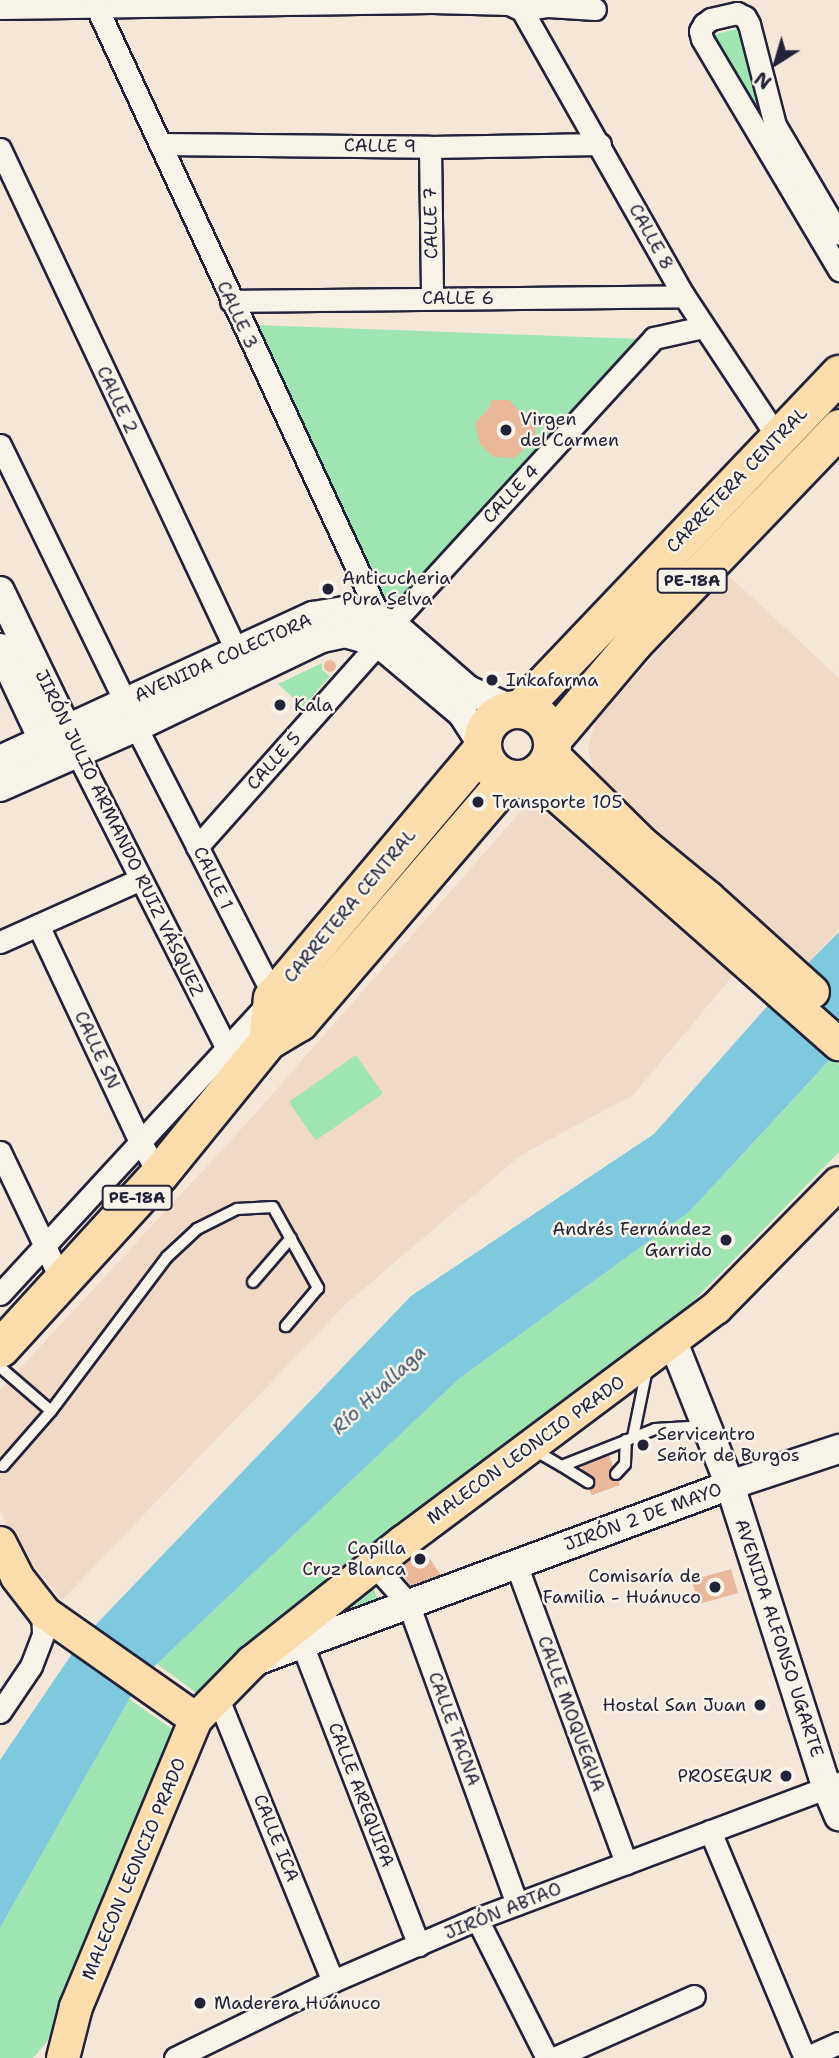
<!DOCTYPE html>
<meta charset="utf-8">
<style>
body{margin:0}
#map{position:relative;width:839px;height:2058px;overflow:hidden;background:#f4e7d8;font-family:"Shantell Sans",sans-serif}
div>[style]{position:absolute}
.built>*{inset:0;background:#f1d9c5}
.green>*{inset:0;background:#9ee5b2;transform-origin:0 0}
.water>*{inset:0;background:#7fc9df}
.building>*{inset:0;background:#e9b89a;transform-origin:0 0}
.round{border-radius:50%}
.roads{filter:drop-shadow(2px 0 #22223b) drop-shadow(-2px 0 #22223b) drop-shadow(0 2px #22223b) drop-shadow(0 -2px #22223b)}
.lane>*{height:10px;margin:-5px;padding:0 5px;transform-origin:5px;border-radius:5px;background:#f7f3e8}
.street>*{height:21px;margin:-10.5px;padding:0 10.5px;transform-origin:10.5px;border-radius:10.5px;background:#f7f3e8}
.secondary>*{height:28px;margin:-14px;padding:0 14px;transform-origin:14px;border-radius:14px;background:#f7f3e8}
.primary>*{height:32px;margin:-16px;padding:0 16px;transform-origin:16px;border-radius:16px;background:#faddab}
.highway>*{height:37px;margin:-18.5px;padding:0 18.5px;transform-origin:18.5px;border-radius:18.5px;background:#faddab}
.highway>.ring{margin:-18.5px;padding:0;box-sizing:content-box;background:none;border:37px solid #faddab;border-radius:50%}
.dots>*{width:19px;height:19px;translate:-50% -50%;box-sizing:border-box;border:4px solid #f7f3e8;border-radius:50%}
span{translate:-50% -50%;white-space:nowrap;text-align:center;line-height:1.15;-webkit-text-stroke:5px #f7f3e8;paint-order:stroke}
.shield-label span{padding:2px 5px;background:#f7f3e8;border:2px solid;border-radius:5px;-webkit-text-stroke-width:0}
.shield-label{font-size:16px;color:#22223b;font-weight:700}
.street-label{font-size:18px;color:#22223b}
.poi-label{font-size:18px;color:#22223b}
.left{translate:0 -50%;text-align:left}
.right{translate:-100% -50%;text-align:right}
.water-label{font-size:19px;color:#3e546c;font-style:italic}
.north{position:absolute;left:741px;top:28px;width:70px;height:70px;-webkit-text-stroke:5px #f7f3e8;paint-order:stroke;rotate:217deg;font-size:19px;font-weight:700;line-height:28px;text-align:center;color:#22223b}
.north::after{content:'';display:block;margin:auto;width:24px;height:32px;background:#22223b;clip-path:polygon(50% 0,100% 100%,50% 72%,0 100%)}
</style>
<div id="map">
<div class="built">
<div style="clip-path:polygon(727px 574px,839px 678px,839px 929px,806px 965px,599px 789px,588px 749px,596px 720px)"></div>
<div style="clip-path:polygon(530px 801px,736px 972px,633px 1095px,521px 1155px,348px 1302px,62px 1600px,19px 1548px,0 1511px,0 1390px,246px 1124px)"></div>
</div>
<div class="green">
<div style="clip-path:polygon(746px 27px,765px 122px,755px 112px,712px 35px)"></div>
<div style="clip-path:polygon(255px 325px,642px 339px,389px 613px)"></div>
<div style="clip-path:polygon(322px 663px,322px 670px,330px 676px,303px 707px,278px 684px)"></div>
<div style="left:356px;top:1055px;width:47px;height:82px;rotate:55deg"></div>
<div style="clip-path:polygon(832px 1058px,839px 1065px,839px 1152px,661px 1334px,266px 1630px,202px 1697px,157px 1664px,460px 1378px,689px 1212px)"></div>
<div style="clip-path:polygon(371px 1581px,379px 1603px,312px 1630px)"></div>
<div style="clip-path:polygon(129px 1699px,175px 1731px,47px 2042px,33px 2058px,0 2058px,0 1928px)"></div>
</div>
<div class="water">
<div style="clip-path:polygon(839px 932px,839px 1050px,689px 1212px,460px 1378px,140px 1680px,0 1928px,0 1760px,82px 1639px,411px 1296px,654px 1134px,786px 985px)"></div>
</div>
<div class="building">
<div style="clip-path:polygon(492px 400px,509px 400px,527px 420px,535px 422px,536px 437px,515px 458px,493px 457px,480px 444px,475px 423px,489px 408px)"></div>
<div class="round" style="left:324px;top:660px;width:12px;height:12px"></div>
<div style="left:608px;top:1452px;width:35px;height:30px;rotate:70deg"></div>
<div style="clip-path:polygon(424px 1550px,441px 1575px,412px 1586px,397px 1569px)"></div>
<div style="left:731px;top:1569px;width:25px;height:41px;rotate:74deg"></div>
</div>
<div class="roads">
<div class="lane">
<div style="left:253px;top:1282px;width:58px;rotate:-49.2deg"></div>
<div style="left:0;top:1367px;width:67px;rotate:40.8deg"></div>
<div style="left:633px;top:1437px;width:69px;rotate:-78.4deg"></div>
<div style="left:534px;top:1450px;width:32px;rotate:30deg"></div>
<div style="left:562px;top:1466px;width:100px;rotate:-21.7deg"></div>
<div style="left:655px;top:1429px;width:51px;rotate:-3.4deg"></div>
<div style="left:3px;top:1466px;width:73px;rotate:-48.9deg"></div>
<div style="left:51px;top:1411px;width:193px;rotate:-53deg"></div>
<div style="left:167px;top:1257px;width:41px;rotate:-43deg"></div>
<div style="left:197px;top:1229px;width:45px;rotate:-26.6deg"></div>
<div style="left:237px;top:1209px;width:36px;rotate:-3deg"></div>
<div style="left:273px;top:1207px;width:93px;rotate:60.9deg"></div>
<div style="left:318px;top:1288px;width:50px;rotate:130.1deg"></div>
<div style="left:562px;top:1466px;width:31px;rotate:32deg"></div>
<div style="left:616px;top:1474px;width:13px;rotate:-48deg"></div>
<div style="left:625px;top:1464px;width:24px;rotate:-88deg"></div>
</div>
<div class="street">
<div style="left:0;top:8px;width:432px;rotate:-0.8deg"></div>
<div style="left:432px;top:2px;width:77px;rotate:1.5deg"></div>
<div style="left:509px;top:4px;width:14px;rotate:25deg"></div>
<div style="left:522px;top:10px;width:329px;rotate:60.5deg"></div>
<div style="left:684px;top:296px;width:178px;rotate:56.5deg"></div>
<div style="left:97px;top:8px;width:675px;rotate:65.11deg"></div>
<div style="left:522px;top:10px;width:26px;rotate:-9deg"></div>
<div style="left:548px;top:6px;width:47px;rotate:3.7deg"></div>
<div style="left:737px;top:13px;width:27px;rotate:167deg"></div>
<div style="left:711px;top:19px;width:9px;rotate:144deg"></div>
<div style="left:704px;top:24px;width:8px;rotate:120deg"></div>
<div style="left:700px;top:31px;width:8px;rotate:76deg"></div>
<div style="left:702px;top:39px;width:269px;rotate:59.3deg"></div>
<div style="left:737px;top:13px;width:9px;rotate:27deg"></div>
<div style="left:745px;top:17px;width:8px;rotate:60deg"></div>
<div style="left:749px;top:24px;width:104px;rotate:75.6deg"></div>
<div style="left:775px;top:125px;width:126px;rotate:59.6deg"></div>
<div style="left:160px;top:144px;width:270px;rotate:0.6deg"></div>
<div style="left:430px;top:147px;width:170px;rotate:-1deg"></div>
<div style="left:430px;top:147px;width:151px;rotate:89.2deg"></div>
<div style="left:0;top:149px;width:554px;rotate:64.78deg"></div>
<div style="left:231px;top:301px;width:453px;rotate:-0.6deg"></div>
<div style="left:0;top:445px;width:285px;rotate:64deg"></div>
<div style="left:392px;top:624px;width:388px;rotate:-47.5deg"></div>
<div style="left:654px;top:338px;width:50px;rotate:-12.7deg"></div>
<div style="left:136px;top:727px;width:309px;rotate:62.9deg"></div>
<div style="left:76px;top:751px;width:343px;rotate:63.1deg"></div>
<div style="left:197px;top:847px;width:273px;rotate:-48.3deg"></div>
<div style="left:38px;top:925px;width:240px;rotate:64.8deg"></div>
<div style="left:140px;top:1142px;width:37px;rotate:59deg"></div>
<div style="left:0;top:942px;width:154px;rotate:-24.1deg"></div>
<div style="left:0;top:1152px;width:144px;rotate:64.5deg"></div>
<div style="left:0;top:1294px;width:397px;rotate:-47.3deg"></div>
<div style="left:516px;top:1564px;width:319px;rotate:69.8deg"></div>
<div style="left:374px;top:1565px;width:51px;rotate:48.2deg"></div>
<div style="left:408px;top:1603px;width:320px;rotate:70.1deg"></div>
<div style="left:302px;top:1644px;width:323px;rotate:68.8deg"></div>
<div style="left:217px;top:1696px;width:308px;rotate:67.9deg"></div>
<div style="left:0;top:1712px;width:55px;rotate:-56deg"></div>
<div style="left:31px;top:1666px;width:34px;rotate:-69deg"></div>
<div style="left:43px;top:1634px;width:24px;rotate:-92deg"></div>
<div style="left:710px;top:1831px;width:246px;rotate:67.3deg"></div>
<div style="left:477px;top:1919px;width:156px;rotate:63.3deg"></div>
<div style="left:175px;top:2058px;width:176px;rotate:-26deg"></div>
<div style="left:333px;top:1981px;width:157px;rotate:-23.3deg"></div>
<div style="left:477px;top:1919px;width:387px;rotate:-20.6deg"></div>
<div style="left:554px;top:2058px;width:153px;rotate:-23.9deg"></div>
<div style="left:805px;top:2058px;width:37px;rotate:-24deg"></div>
</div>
<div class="secondary">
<div style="left:0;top:591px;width:171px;rotate:64.3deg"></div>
<div style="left:0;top:648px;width:120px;rotate:64.9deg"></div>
<div style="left:0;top:760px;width:345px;rotate:-24.7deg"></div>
<div style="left:313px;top:616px;width:31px;rotate:-9deg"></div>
<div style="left:344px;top:611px;width:50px;rotate:15.2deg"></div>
<div style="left:392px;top:624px;width:101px;rotate:41deg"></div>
<div style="left:468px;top:690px;width:47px;rotate:23.8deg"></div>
<div style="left:0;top:787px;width:149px;rotate:-23.8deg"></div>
<div style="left:136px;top:727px;width:206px;rotate:-25.6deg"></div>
<div style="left:322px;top:638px;width:24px;rotate:-12deg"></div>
<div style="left:345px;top:633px;width:35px;rotate:16deg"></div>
<div style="left:379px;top:643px;width:109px;rotate:40.1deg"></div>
<div style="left:462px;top:713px;width:35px;rotate:57deg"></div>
<div style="left:673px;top:1342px;width:154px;rotate:68.3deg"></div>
<div style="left:730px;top:1485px;width:316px;rotate:72.3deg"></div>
<div style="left:826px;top:1786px;width:33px;rotate:67deg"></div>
<div style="left:261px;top:1659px;width:500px;rotate:-20.35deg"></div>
<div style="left:730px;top:1485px;width:115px;rotate:-18.3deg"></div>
</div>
<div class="primary">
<div style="left:551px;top:753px;width:129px;rotate:44.7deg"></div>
<div style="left:643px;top:844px;width:85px;rotate:39.3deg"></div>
<div style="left:709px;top:898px;width:140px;rotate:42.1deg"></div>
<div style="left:522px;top:779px;width:26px;rotate:18deg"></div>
<div style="left:547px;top:787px;width:389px;rotate:41.4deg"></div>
<div style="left:0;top:1543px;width:38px;rotate:63deg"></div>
<div style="left:17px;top:1577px;width:46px;rotate:52.1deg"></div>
<div style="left:45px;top:1613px;width:184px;rotate:35.1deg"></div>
<div style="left:63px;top:2058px;width:53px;rotate:-75.7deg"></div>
<div style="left:76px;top:2007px;width:312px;rotate:-67.4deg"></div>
<div style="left:196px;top:1719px;width:80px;rotate:-45.5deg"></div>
<div style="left:252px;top:1662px;width:193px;rotate:-38.5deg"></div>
<div style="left:403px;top:1542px;width:391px;rotate:-36.8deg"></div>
<div style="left:716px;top:1308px;width:175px;rotate:-45.5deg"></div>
</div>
<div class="highway">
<div style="left:520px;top:709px;width:463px;rotate:-46.4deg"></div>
<div class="ring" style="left:482px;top:709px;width:33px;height:33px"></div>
<div style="left:552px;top:739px;width:126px;rotate:-49.8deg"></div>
<div style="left:633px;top:643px;width:298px;rotate:-46.2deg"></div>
<div style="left:267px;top:1041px;width:43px;rotate:-83.4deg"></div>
<div style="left:272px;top:998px;width:326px;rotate:-49.9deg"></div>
<div style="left:0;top:1348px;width:236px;rotate:-47.6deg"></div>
<div style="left:159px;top:1174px;width:171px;rotate:-50.9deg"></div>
<div style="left:267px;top:1041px;width:37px;rotate:-31deg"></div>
<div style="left:299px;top:1022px;width:321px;rotate:-49.4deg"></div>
</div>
</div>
<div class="dots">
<div style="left:506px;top:430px;background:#22223b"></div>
<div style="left:328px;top:589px;background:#22223b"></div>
<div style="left:492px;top:680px;background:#22223b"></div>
<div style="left:280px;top:705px;background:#22223b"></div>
<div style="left:478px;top:802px;background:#22223b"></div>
<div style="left:726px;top:1240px;background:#22223b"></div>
<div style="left:643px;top:1445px;background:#22223b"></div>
<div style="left:420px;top:1559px;background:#22223b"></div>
<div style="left:715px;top:1587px;background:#22223b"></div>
<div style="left:760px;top:1705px;background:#22223b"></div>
<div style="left:786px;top:1776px;background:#22223b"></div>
<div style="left:200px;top:2003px;background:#22223b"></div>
</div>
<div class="shield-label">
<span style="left:692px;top:581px">PE-18A</span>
<span style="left:137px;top:1198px">PE-18A</span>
</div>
<div class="street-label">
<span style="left:380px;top:146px;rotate:1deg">CALLE 9</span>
<span style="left:431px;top:223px;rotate:-91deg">CALLE 7</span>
<span style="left:651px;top:237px;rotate:61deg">CALLE 8</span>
<span style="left:458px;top:298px">CALLE 6</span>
<span style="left:237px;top:315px;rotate:65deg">CALLE 3</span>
<span style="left:117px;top:400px;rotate:65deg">CALLE 2</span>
<span style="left:737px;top:480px;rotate:-46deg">CARRETERA CENTRAL</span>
<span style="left:511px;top:494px;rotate:-47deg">CALLE 4</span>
<span style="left:223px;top:658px;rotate:-24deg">AVENIDA COLECTORA</span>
<span style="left:274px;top:761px;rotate:-48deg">CALLE 5</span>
<span style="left:119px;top:833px;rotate:64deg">JIRÓN JULIO ARMANDO RUIZ VÁSQUEZ</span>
<span style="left:213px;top:878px;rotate:64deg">CALLE 1</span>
<span style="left:350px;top:906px;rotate:-50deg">CARRETERA CENTRAL</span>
<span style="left:97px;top:1050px;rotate:65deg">CALLE SN</span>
<span style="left:526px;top:1450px;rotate:-36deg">MALECON LEONCIO PRADO</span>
<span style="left:643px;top:1517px;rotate:-20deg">JIRÓN 2 DE MAYO</span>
<span style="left:779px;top:1638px;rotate:72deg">AVENIDA ALFONSO UGARTE</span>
<span style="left:571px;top:1714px;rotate:70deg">CALLE MOQUEGUA</span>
<span style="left:454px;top:1729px;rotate:70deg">CALLE TACNA</span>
<span style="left:361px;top:1795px;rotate:69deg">CALLE AREQUIPA</span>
<span style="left:276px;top:1838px;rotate:68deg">CALLE ICA</span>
<span style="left:134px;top:1869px;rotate:-67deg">MALECON LEONCIO PRADO</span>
<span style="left:503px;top:1911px;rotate:-22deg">JIRÓN ABTAO</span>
</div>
<div class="poi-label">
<span class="left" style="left:520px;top:430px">Virgen<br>del Carmen</span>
<span class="left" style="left:342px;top:589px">Anticucheria<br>Pura Selva</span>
<span class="left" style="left:506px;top:680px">Inkafarma</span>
<span class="left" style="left:294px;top:705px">Kala</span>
<span class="left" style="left:492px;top:802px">Transporte 105</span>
<span class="right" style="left:712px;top:1240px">Andrés Fernández<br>Garrido</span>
<span class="left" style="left:657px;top:1445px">Servicentro<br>Señor de Burgos</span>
<span class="right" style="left:406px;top:1559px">Capilla<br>Cruz Blanca</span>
<span class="right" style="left:701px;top:1587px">Comisaría de<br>Familia - Huánuco</span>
<span class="right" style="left:746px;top:1705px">Hostal San Juan</span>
<span class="right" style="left:772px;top:1776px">PROSEGUR</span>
<span class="left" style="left:214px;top:2003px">Maderera Huánuco</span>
</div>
<div class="water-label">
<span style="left:379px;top:1390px;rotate:-43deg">Río Huallaga</span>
</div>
<div class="north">N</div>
</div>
